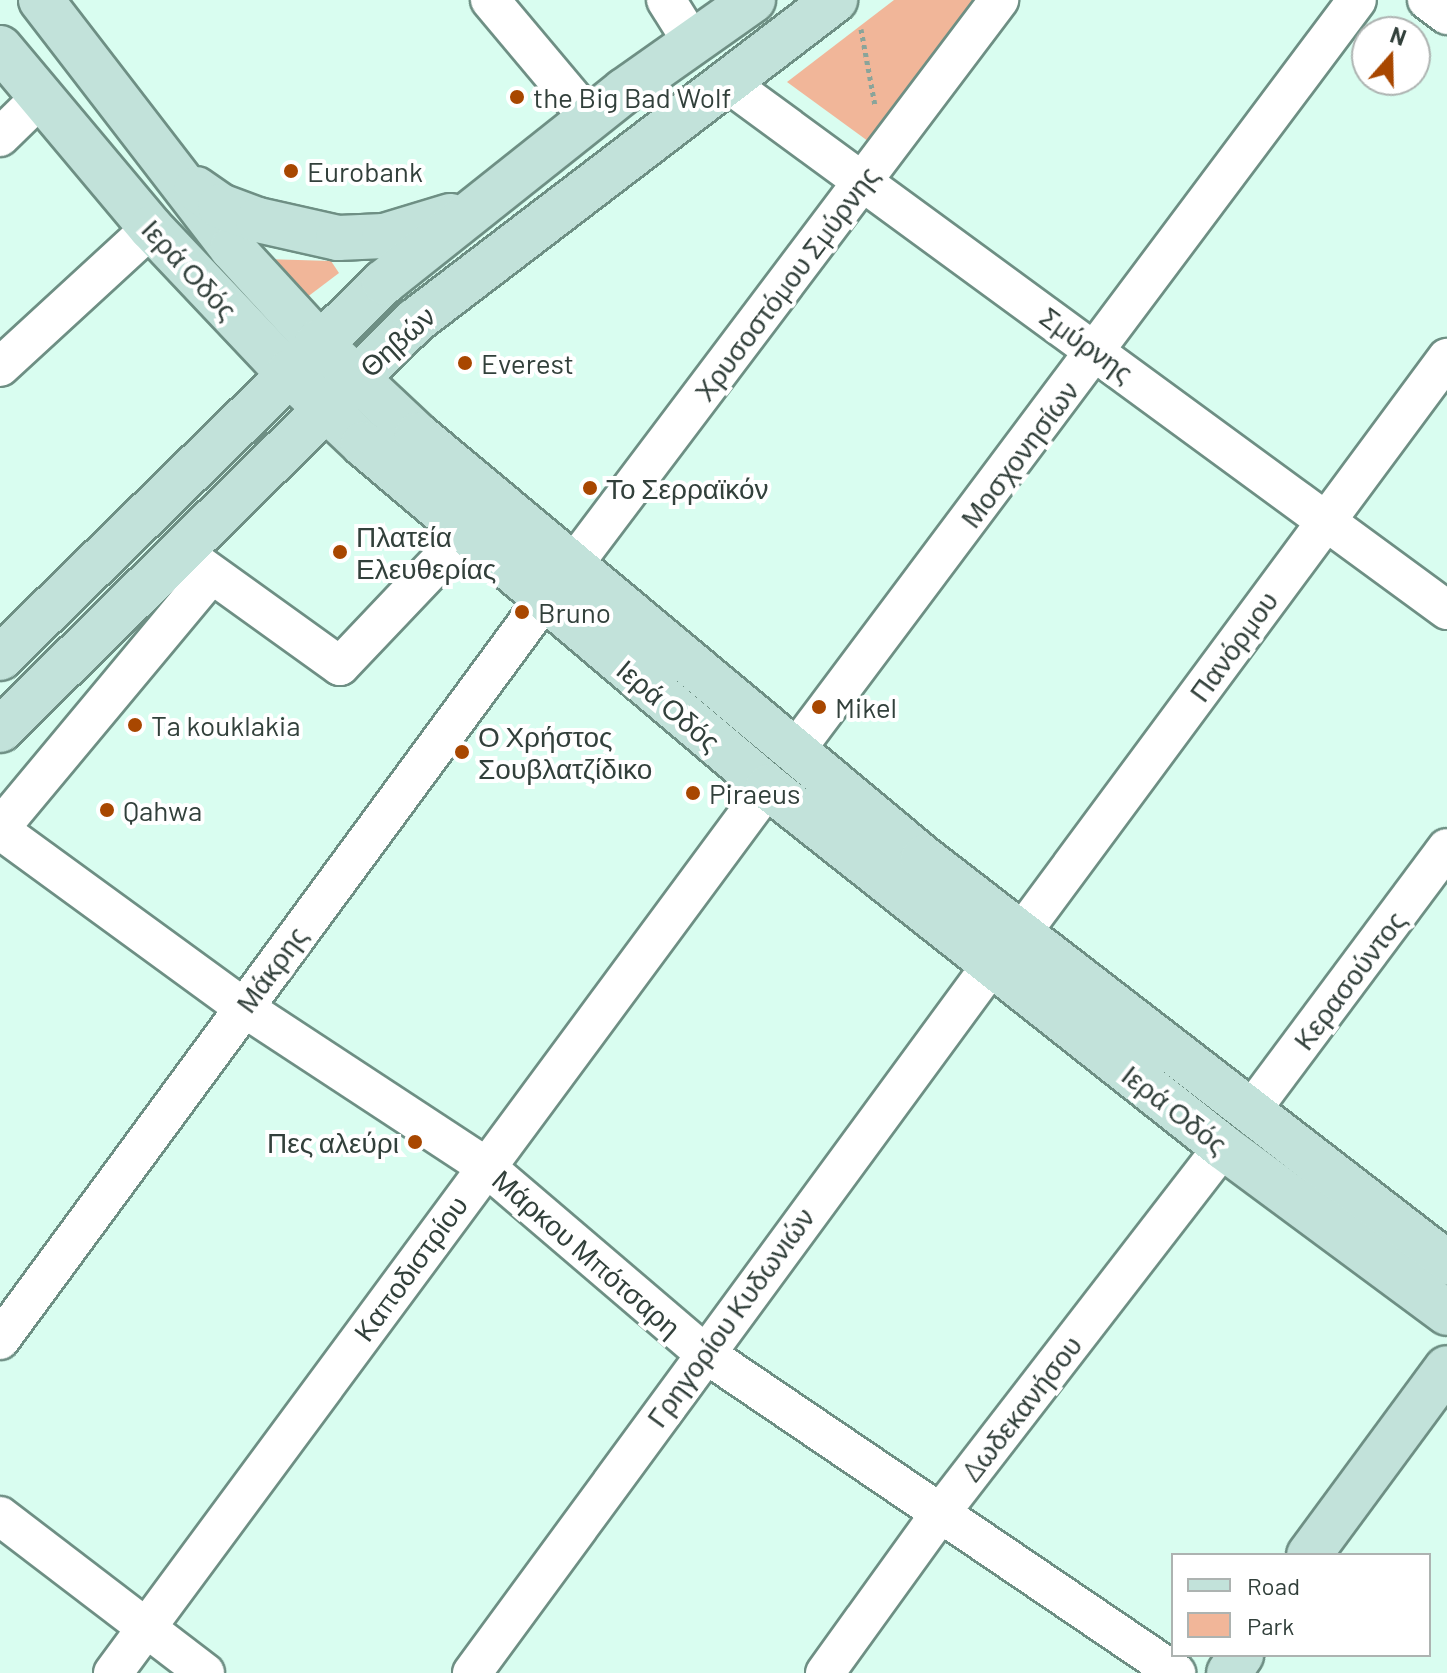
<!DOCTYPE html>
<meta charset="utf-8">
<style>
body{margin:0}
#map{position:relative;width:1447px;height:1673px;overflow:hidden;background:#d9fdf0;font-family:Barlow,sans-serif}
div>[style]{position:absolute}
.green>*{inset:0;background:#f1b699}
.path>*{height:5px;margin-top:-2.5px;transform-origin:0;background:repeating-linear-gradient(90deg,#8aa49a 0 4px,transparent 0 8px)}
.roads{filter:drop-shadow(2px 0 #6e8f84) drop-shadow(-2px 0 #6e8f84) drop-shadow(0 2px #6e8f84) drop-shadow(0 -2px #6e8f84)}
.street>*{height:38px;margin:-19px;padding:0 19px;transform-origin:19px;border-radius:19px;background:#fff}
.secondary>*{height:44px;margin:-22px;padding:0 22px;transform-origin:22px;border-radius:22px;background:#c2e2da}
.dots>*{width:22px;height:22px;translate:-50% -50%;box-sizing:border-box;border:4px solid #fff;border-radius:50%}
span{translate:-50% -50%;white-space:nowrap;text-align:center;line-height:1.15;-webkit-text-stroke:8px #fff;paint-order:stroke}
.poi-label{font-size:28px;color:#32403b}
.left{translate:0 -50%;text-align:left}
.right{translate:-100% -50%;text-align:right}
.street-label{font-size:28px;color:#32403b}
.legend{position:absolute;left:1171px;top:1553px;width:260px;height:104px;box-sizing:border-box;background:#fff;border:2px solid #adb3b1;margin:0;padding:10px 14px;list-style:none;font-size:24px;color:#32403b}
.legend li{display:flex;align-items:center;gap:16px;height:40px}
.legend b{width:40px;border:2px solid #adb3b1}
.north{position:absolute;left:1351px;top:16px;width:80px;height:80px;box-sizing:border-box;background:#fff;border:2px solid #adb3b1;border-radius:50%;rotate:20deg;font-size:22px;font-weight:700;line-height:32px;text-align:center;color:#32403b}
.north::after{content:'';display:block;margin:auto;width:28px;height:36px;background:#a84700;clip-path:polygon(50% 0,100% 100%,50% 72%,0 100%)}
</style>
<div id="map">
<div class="green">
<div style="clip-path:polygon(894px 0,979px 0,872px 144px,787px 82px)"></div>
<div style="clip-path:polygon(265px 259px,331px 261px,339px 273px,302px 301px)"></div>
</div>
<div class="path">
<div style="left:861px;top:29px;width:77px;rotate:79.6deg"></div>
</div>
<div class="roads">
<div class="street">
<div style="left:490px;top:0;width:154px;rotate:50deg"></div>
<div style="left:666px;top:0;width:51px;rotate:57.9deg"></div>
<div style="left:1427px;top:0;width:25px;rotate:37deg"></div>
<div style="left:725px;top:81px;width:895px;rotate:36.23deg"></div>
<div style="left:0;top:137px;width:56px;rotate:-44.3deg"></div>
<div style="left:0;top:367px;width:205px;rotate:-42.6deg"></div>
<div style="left:180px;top:551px;width:197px;rotate:35.7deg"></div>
<div style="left:340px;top:666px;width:185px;rotate:-46.5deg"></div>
<div style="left:573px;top:565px;width:708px;rotate:-52.98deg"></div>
<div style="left:794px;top:752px;width:939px;rotate:-53.18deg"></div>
<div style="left:0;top:828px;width:328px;rotate:-50.2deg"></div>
<div style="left:0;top:830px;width:301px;rotate:36.1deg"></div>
<div style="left:243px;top:1007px;width:290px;rotate:33.3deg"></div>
<div style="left:485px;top:1166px;width:287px;rotate:40.5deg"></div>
<div style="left:703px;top:1352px;width:572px;rotate:34.16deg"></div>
<div style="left:1020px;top:935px;width:718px;rotate:-53.5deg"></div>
<div style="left:1250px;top:1112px;width:329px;rotate:-53.3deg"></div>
<div style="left:0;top:1340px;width:918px;rotate:-53.68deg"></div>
<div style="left:0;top:1516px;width:258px;rotate:37.4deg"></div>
<div style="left:113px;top:1673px;width:1102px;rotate:-53.53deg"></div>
<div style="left:472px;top:1673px;width:881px;rotate:-53.73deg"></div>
<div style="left:825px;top:1673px;width:198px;rotate:-54.2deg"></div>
<div style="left:941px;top:1512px;width:461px;rotate:-52.3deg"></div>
</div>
<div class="secondary">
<div style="left:41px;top:0;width:313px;rotate:52.4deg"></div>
<div style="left:232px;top:248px;width:127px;rotate:47.5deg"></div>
<div style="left:318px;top:342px;width:136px;rotate:43.2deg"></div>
<div style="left:417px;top:435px;width:660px;rotate:39.89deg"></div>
<div style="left:923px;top:858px;width:662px;rotate:37.7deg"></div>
<div style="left:0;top:48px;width:235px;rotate:50deg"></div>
<div style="left:151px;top:228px;width:199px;rotate:46.6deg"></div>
<div style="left:288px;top:373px;width:103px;rotate:43.4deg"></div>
<div style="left:363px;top:444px;width:531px;rotate:40.26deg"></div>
<div style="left:768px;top:787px;width:580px;rotate:38.35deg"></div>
<div style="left:1223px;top:1147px;width:279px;rotate:36.5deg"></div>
<div style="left:196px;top:189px;width:29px;rotate:35deg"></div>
<div style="left:220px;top:206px;width:40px;rotate:20.2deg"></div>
<div style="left:258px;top:220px;width:82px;rotate:12.7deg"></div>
<div style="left:338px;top:238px;width:46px;rotate:-2.5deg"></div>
<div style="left:384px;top:236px;width:69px;rotate:-16.9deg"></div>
<div style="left:0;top:658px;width:537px;rotate:-44.4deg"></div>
<div style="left:384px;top:282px;width:307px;rotate:-38.5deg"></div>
<div style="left:624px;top:91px;width:158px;rotate:-35.2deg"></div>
<div style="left:0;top:730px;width:583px;rotate:-44.58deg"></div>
<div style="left:415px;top:321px;width:529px;rotate:-37.39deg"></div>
<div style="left:1309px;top:1555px;width:232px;rotate:-53.6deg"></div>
<div style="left:1229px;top:1673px;width:22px;rotate:-56deg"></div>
</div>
</div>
<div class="dots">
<div style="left:517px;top:97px;background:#a84700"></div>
<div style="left:291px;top:171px;background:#a84700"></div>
<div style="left:465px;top:363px;background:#a84700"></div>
<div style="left:590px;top:488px;background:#a84700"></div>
<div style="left:340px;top:552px;background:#a84700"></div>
<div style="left:522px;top:612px;background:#a84700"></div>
<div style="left:819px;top:707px;background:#a84700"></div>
<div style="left:135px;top:725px;background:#a84700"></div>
<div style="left:462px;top:752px;background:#a84700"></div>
<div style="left:693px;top:793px;background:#a84700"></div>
<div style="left:107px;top:810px;background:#a84700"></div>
<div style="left:415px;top:1142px;background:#a84700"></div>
</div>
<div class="poi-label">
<span class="left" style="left:533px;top:97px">the Big Bad Wolf</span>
<span class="left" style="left:307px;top:171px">Eurobank</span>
<span class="left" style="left:481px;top:363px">Everest</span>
<span class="left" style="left:606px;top:488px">Το Σερραϊκόν</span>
<span class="left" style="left:356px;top:552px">Πλατεία<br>Ελευθερίας</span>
<span class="left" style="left:538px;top:612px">Bruno</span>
<span class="left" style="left:835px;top:707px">Mikel</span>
<span class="left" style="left:151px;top:725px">Ta kouklakia</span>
<span class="left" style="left:478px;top:752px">Ο Χρήστος<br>Σουβλατζίδικο</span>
<span class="left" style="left:709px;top:793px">Piraeus</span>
<span class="left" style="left:123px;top:810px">Qahwa</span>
<span class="right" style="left:399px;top:1142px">Πες αλεύρι</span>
</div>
<div class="street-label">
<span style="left:190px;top:269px;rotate:47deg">Ιερά Οδός</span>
<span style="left:786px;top:283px;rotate:-53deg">Χρυσοστόμου Σμύρνης</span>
<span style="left:397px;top:341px;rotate:-42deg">Θηβών</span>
<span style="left:1087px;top:344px;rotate:36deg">Σμύρνης</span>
<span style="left:1019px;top:454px;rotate:-53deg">Μοσχονησίων</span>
<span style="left:1233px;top:646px;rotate:-54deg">Πανόρμου</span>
<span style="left:669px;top:705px;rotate:40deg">Ιερά Οδός</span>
<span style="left:271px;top:969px;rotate:-54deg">Μάκρης</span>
<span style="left:1349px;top:980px;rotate:-53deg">Κερασούντος</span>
<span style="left:1175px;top:1109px;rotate:38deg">Ιερά Οδός</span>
<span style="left:587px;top:1253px;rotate:41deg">Μάρκου Μπότσαρη</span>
<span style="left:410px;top:1268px;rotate:-54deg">Καποδιστρίου</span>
<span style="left:730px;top:1317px;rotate:-54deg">Γρηγορίου Κυδωνιών</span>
<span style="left:1021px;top:1408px;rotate:-52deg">Δωδεκανήσου</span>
</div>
<ul class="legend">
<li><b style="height:10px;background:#c2e2da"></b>Road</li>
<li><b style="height:22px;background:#f1b699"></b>Park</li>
</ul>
<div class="north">N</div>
</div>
